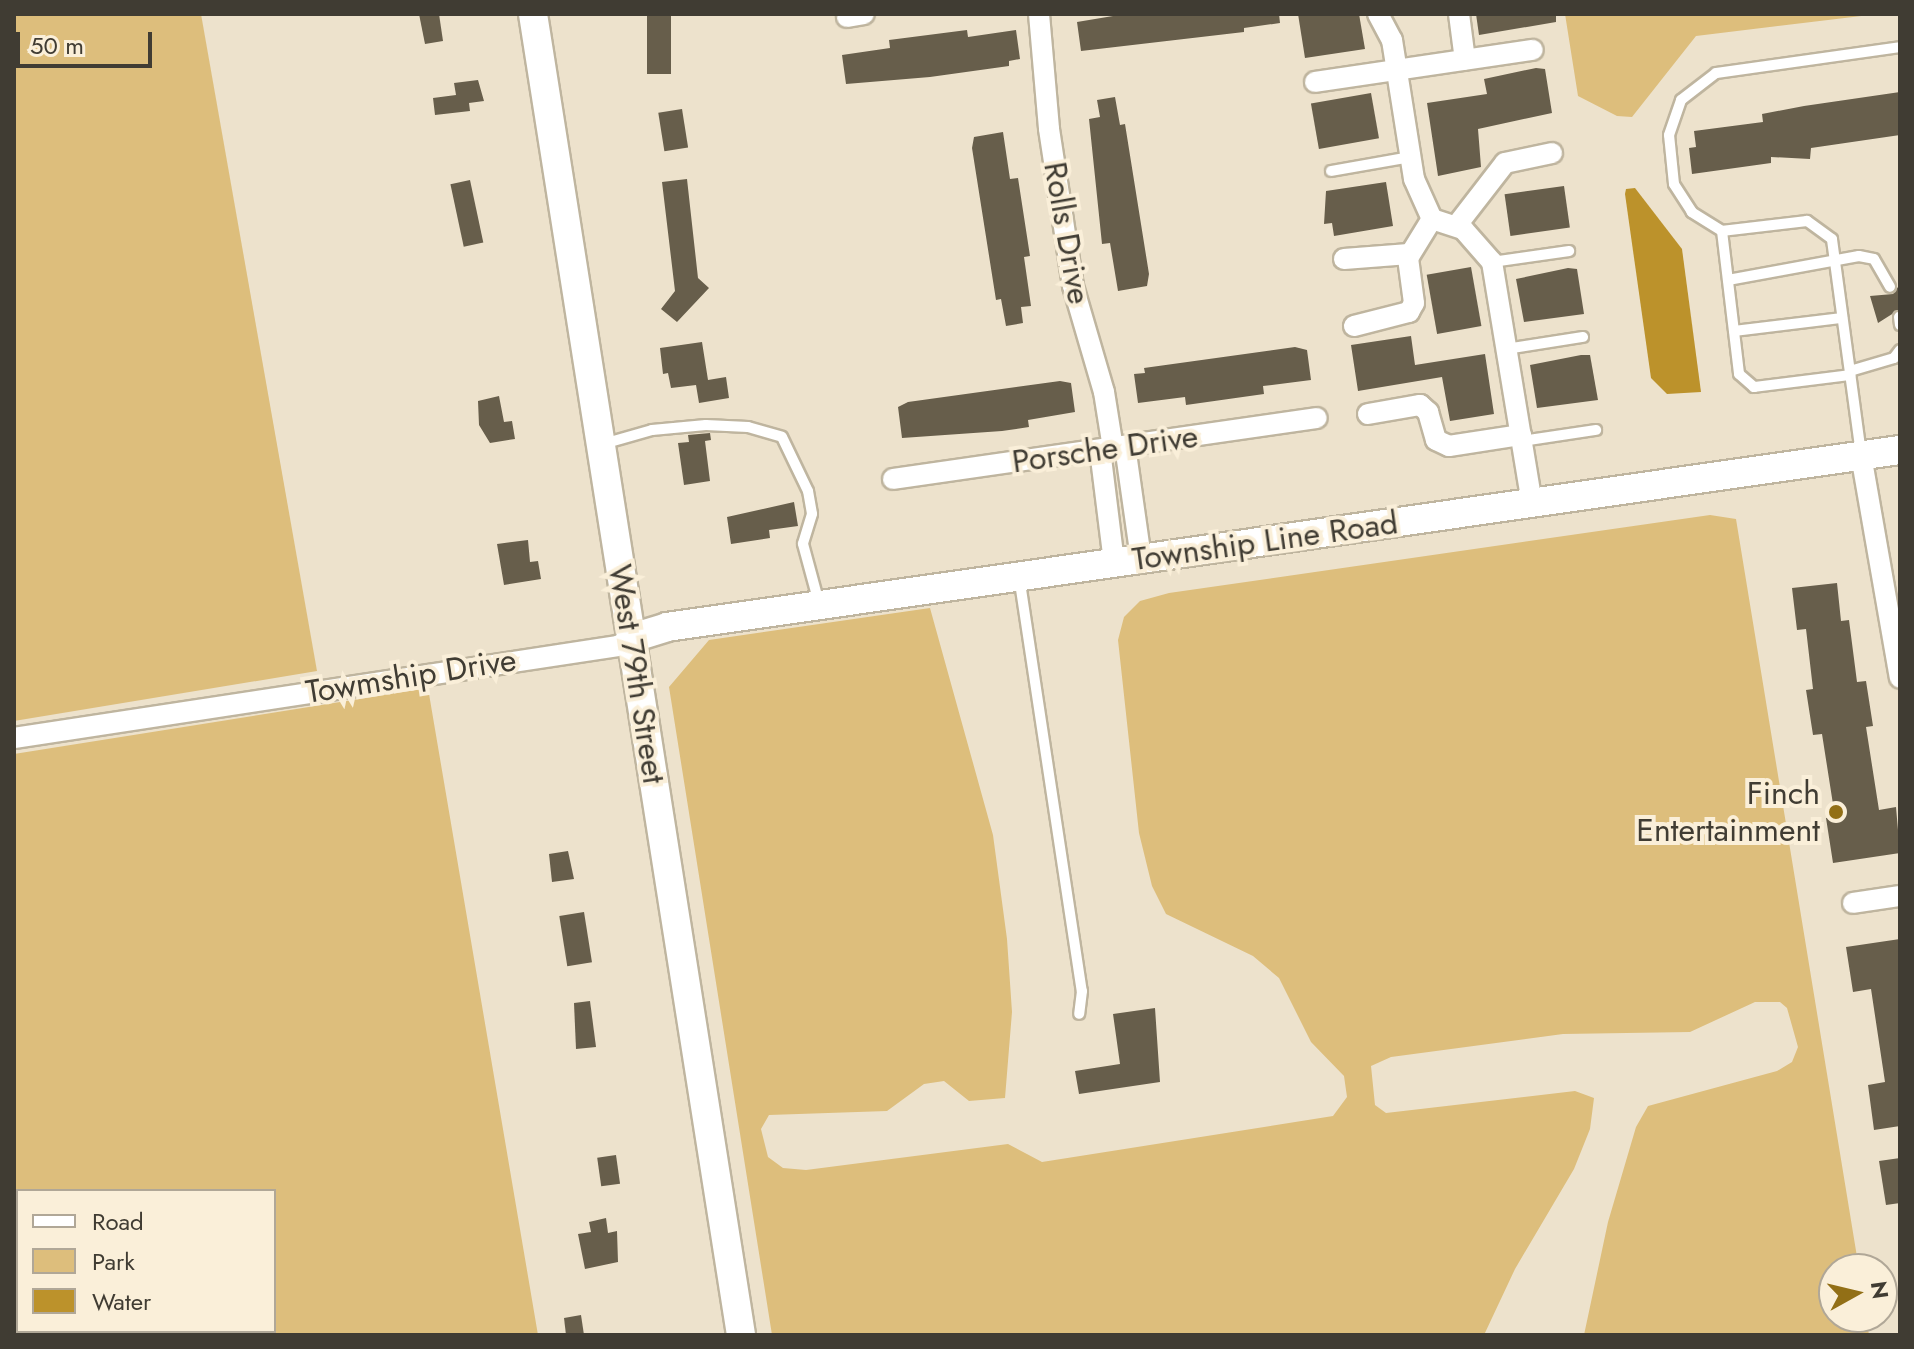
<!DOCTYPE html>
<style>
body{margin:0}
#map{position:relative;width:1914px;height:1349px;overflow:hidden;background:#ede2cc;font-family:Jost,sans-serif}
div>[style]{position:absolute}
.green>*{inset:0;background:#ddbe7c}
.water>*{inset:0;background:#bc922b}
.building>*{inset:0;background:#675e4b;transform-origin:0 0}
.roads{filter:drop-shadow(2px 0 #bfb59f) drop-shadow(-2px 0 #bfb59f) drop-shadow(0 2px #bfb59f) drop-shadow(0 -2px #bfb59f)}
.service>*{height:10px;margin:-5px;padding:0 5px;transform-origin:5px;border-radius:5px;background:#fff}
.minor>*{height:20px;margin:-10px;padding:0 10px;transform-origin:10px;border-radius:10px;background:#fff}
.secondary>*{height:28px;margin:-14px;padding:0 14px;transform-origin:14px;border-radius:14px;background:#fff}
.dots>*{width:22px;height:22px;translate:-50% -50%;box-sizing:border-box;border:4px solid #faefd9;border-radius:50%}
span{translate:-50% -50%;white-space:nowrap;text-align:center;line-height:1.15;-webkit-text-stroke:8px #faefd9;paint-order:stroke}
.street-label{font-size:32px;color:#403c33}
.poi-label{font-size:32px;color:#403c33}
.right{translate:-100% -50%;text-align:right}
.frame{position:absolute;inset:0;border:16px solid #403c33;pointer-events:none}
.legend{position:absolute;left:16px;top:1189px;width:260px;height:144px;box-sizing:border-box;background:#faefd9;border:2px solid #b0a797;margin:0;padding:10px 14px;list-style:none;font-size:24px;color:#403c33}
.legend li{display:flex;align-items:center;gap:16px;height:40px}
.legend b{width:40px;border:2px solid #b0a797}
.north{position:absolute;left:1818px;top:1253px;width:80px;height:80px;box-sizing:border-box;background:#faefd9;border:2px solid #b0a797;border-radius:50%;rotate:82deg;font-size:22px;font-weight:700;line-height:32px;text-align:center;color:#403c33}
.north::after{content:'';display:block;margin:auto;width:28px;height:36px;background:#926f16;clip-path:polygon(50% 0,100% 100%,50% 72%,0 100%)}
.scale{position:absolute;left:16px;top:32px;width:136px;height:36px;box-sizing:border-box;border:4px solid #403c33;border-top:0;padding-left:10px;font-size:24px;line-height:28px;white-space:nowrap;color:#403c33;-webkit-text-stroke:6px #faefd9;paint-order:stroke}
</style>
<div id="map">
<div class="green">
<div style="clip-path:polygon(14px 14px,201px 14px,317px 671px,14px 721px)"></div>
<div style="clip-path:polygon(1565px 14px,1878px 14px,1696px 36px,1632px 117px,1617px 116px,1578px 96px)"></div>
<div style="clip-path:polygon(1710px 515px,1736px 519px,1859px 1269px,1834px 1269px,1834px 1317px,1866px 1317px,1869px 1335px,1584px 1335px,1608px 1222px,1636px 1127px,1648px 1106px,1777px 1071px,1792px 1062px,1798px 1047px,1787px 1008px,1780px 1002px,1755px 1002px,1690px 1032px,1563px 1034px,1391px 1057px,1371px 1066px,1375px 1105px,1386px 1113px,1575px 1091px,1594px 1098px,1590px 1129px,1574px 1169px,1515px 1269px,1484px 1335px,772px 1335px,669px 687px,709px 640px,930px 608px,993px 835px,1007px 939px,1012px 1012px,1005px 1098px,969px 1101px,944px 1081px,924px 1084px,887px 1111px,769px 1115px,761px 1129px,768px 1157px,783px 1168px,806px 1170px,1008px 1144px,1042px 1162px,1333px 1116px,1347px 1097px,1344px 1076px,1311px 1042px,1279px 978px,1253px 956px,1166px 914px,1152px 886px,1139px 833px,1118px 640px,1124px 617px,1140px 601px,1169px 593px)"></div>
<div style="clip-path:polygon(evenodd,428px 688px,538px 1335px,14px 1335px,14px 754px,428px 688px,18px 1191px,274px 1191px,274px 1331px,18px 1331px,18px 1191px)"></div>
</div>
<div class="water">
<div style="clip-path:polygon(1635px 188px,1682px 249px,1701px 392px,1667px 394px,1651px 378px,1625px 194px,1626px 189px)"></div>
</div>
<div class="building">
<div style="clip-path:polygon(419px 14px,439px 14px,443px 41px,425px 44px)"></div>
<div style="left:647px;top:14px;width:24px;height:60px"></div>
<div style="clip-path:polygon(1125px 14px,1279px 14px,1280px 23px,1244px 28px,1244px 32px,1081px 51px,1077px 22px)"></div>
<div style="clip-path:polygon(1298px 14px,1359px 14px,1365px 49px,1305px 58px)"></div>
<div style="clip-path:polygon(1476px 14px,1556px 14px,1556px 22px,1479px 35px)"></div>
<div style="clip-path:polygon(967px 30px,968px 37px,1016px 30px,1020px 59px,1009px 61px,1009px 66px,930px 77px,846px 84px,842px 55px,890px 48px,889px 40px)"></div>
<div style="clip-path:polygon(1536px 68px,1545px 69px,1552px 113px,1478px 129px,1481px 167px,1438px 176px,1427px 103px,1487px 94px,1484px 79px)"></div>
<div style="clip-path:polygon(478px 80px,484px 101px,469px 103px,470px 111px,435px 115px,433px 98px,456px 95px,454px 83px)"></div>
<div style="clip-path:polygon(1900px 92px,1900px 135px,1811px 148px,1810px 159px,1771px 157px,1771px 163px,1692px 174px,1689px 148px,1696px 147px,1694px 131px,1763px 122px,1762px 114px,1804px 106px)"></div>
<div style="left:1371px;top:93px;width:46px;height:61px;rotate:80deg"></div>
<div style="clip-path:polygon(1115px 97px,1120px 125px,1125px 124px,1149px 274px,1147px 286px,1118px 291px,1110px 243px,1102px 244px,1089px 119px,1100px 117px,1097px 100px)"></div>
<div style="left:682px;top:109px;width:39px;height:24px;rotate:81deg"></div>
<div style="clip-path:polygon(1003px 132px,1010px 179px,1018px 178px,1030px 256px,1024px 257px,1031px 306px,1021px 307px,1023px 323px,1006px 326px,1001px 299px,996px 300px,972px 148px,974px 137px)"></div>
<div style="clip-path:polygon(687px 179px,698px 278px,709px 288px,677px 322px,661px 309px,675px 291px,662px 182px)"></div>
<div style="left:470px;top:180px;width:64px;height:20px;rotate:78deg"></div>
<div style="clip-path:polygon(1386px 182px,1393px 226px,1334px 236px,1332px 223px,1324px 224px,1326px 191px)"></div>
<div style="left:1564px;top:186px;width:42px;height:60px;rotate:82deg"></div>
<div style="left:1471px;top:267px;width:60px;height:45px;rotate:80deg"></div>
<div style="clip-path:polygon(1568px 268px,1577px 269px,1584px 314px,1524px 322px,1516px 279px)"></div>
<div style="clip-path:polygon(1898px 287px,1900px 309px,1878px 323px,1870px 296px,1893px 294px)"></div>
<div style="clip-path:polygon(1411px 336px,1415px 365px,1485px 354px,1494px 414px,1450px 421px,1442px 377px,1358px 391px,1351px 345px)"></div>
<div style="clip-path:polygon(702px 342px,708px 380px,726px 377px,729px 398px,699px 403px,696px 385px,671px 388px,668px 373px,663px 374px,660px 348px)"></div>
<div style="clip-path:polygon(1295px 347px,1307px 350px,1311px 380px,1263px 386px,1264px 394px,1186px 405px,1185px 397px,1138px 403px,1134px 374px,1145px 373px,1144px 368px)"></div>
<div style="clip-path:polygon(1581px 355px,1590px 355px,1598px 400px,1537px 408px,1530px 365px)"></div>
<div style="clip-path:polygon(1060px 381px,1071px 383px,1075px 412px,1028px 420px,1029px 427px,1002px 431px,902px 438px,898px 407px,908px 402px)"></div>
<div style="clip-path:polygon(499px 396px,504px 422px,512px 421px,515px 439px,490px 443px,479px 425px,478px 401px)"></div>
<div style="clip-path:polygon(710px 433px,711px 440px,705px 441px,710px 481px,684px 485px,678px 443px,689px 442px,688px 435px)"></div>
<div style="clip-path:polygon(794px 502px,798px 526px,769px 530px,770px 538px,731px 544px,727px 517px)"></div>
<div style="clip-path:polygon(528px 540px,530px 562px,538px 561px,541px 579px,504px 585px,497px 544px)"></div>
<div style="clip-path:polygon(1837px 583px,1841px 621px,1849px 620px,1857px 682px,1866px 681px,1873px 726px,1866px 727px,1879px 810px,1896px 807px,1900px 853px,1833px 863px,1826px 818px,1835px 817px,1822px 734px,1813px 735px,1806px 690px,1813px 689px,1806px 629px,1797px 630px,1792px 588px)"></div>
<div style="clip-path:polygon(568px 851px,574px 879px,552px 882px,549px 854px)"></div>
<div style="left:584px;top:912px;width:51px;height:25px;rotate:81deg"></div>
<div style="clip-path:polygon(1900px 939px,1900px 1126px,1874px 1130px,1868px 1085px,1885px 1082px,1871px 989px,1853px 992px,1846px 947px)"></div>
<div style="clip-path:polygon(590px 1001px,596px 1047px,576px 1049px,574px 1003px)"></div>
<div style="clip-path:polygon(1155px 1008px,1160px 1082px,1079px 1094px,1075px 1071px,1120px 1064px,1113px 1014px)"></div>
<div style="left:616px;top:1155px;width:29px;height:19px;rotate:82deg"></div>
<div style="clip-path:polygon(1900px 1158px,1900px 1203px,1886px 1205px,1879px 1161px)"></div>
<div style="clip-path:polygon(606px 1218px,608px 1233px,617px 1231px,618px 1262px,585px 1269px,578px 1234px,591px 1232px,589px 1222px)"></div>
<div style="clip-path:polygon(581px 1315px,584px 1335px,566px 1335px,564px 1318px)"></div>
</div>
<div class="roads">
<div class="service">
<div style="left:1331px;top:171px;width:80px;rotate:-10deg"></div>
<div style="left:1722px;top:231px;width:144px;rotate:83.2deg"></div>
<div style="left:1739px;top:374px;width:20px;rotate:41deg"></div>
<div style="left:1754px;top:387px;width:97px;rotate:-7.1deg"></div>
<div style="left:1492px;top:262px;width:78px;rotate:-8.1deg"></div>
<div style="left:1728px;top:280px;width:133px;rotate:-10.4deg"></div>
<div style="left:1859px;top:256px;width:15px;rotate:11deg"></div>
<div style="left:1874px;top:259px;width:32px;rotate:60deg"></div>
<div style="left:1899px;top:317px;width:8px;rotate:83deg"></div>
<div style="left:1734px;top:331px;width:109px;rotate:-6.9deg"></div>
<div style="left:1506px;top:349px;width:78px;rotate:-8.9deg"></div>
<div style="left:1850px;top:371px;width:46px;rotate:-16.5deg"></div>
<div style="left:1894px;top:358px;width:10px;rotate:-53deg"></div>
<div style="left:1522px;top:441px;width:75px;rotate:-8.5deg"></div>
<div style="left:603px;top:444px;width:51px;rotate:-15.9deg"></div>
<div style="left:652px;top:430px;width:54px;rotate:-5.3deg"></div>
<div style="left:706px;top:425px;width:42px;rotate:2.7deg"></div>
<div style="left:748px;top:427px;width:35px;rotate:16deg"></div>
<div style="left:782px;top:437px;width:60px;rotate:64.3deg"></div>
<div style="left:808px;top:491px;width:23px;rotate:80deg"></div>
<div style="left:812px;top:514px;width:31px;rotate:107deg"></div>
<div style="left:803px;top:544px;width:61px;rotate:74.8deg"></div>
<div style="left:1861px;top:454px;width:217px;rotate:-97.7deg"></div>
<div style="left:1832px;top:239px;width:31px;rotate:-144deg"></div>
<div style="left:1807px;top:221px;width:86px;rotate:173.3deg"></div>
<div style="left:1722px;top:231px;width:36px;rotate:-148deg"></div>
<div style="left:1692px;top:212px;width:33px;rotate:-123deg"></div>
<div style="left:1674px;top:184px;width:49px;rotate:-95.8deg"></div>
<div style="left:1669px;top:135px;width:37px;rotate:-71deg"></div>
<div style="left:1681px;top:100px;width:44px;rotate:-37.6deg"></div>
<div style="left:1716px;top:73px;width:186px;rotate:-8deg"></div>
<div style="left:1019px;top:576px;width:420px;rotate:81.4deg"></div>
<div style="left:1082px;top:991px;width:23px;rotate:97deg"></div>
</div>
<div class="minor">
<div style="left:1039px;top:14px;width:115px;rotate:85deg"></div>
<div style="left:1049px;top:129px;width:159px;rotate:81.3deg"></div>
<div style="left:1073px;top:286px;width:110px;rotate:73.7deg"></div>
<div style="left:1104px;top:392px;width:57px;rotate:80.9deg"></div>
<div style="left:1378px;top:14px;width:30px;rotate:62deg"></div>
<div style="left:1392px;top:40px;width:141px;rotate:81deg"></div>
<div style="left:1414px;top:179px;width:44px;rotate:65.8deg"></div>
<div style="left:1459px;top:14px;width:46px;rotate:82.6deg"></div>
<div style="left:847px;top:17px;width:17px;rotate:-10deg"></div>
<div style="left:1315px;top:82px;width:220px;rotate:-8.4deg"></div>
<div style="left:1432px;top:219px;width:33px;rotate:18deg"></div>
<div style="left:1463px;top:229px;width:44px;rotate:48.7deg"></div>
<div style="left:1492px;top:262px;width:244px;rotate:80.6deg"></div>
<div style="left:1457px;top:225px;width:78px;rotate:-52.3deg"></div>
<div style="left:1505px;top:163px;width:48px;rotate:-12deg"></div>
<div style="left:1344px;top:259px;width:65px;rotate:-4.4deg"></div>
<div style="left:1354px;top:326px;width:57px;rotate:-14.3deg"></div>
<div style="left:1409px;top:312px;width:10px;rotate:-61deg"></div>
<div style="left:1414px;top:303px;width:45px;rotate:-97.6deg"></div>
<div style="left:1408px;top:258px;width:46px;rotate:-58.4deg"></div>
<div style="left:1368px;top:414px;width:53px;rotate:-9.8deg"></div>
<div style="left:1420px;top:405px;width:11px;rotate:41deg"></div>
<div style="left:1428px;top:412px;width:29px;rotate:74deg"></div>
<div style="left:1436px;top:440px;width:14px;rotate:25deg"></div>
<div style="left:1449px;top:446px;width:73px;rotate:-8.7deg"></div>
<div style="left:1125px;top:446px;width:113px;rotate:81.9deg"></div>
<div style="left:1100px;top:450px;width:113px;rotate:82.9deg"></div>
<div style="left:1861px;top:455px;width:226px;rotate:80.1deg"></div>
<div style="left:893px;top:479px;width:428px;rotate:-8.2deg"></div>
<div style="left:14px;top:738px;width:611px;rotate:-8.66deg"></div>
<div style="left:618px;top:646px;width:16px;rotate:-30deg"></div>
<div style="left:1853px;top:903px;width:48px;rotate:-8.5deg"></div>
</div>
<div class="secondary">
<div style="left:533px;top:14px;width:1337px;rotate:81.05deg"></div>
<div style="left:632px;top:638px;width:37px;rotate:-17deg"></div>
<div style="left:667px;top:627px;width:1246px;rotate:-8.17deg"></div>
</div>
</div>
<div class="dots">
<div style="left:1836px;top:812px;background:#926f16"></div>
</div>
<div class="street-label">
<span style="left:1067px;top:233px;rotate:80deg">Rolls Drive</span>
<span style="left:1105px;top:449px;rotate:-8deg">Porsche Drive</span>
<span style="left:1265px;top:541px;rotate:-8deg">Township Line Road</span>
<span style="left:637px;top:674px;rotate:81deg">West 79th Street</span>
<span style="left:411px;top:676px;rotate:-9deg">Towmship Drive</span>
</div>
<div class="poi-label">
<span class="right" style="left:1820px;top:812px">Finch<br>Entertainment</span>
</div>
<div class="frame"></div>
<ul class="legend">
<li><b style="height:10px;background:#fff"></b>Road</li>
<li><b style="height:22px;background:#ddbe7c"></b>Park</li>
<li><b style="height:22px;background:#bc922b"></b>Water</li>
</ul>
<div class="north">N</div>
<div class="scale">50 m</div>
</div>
